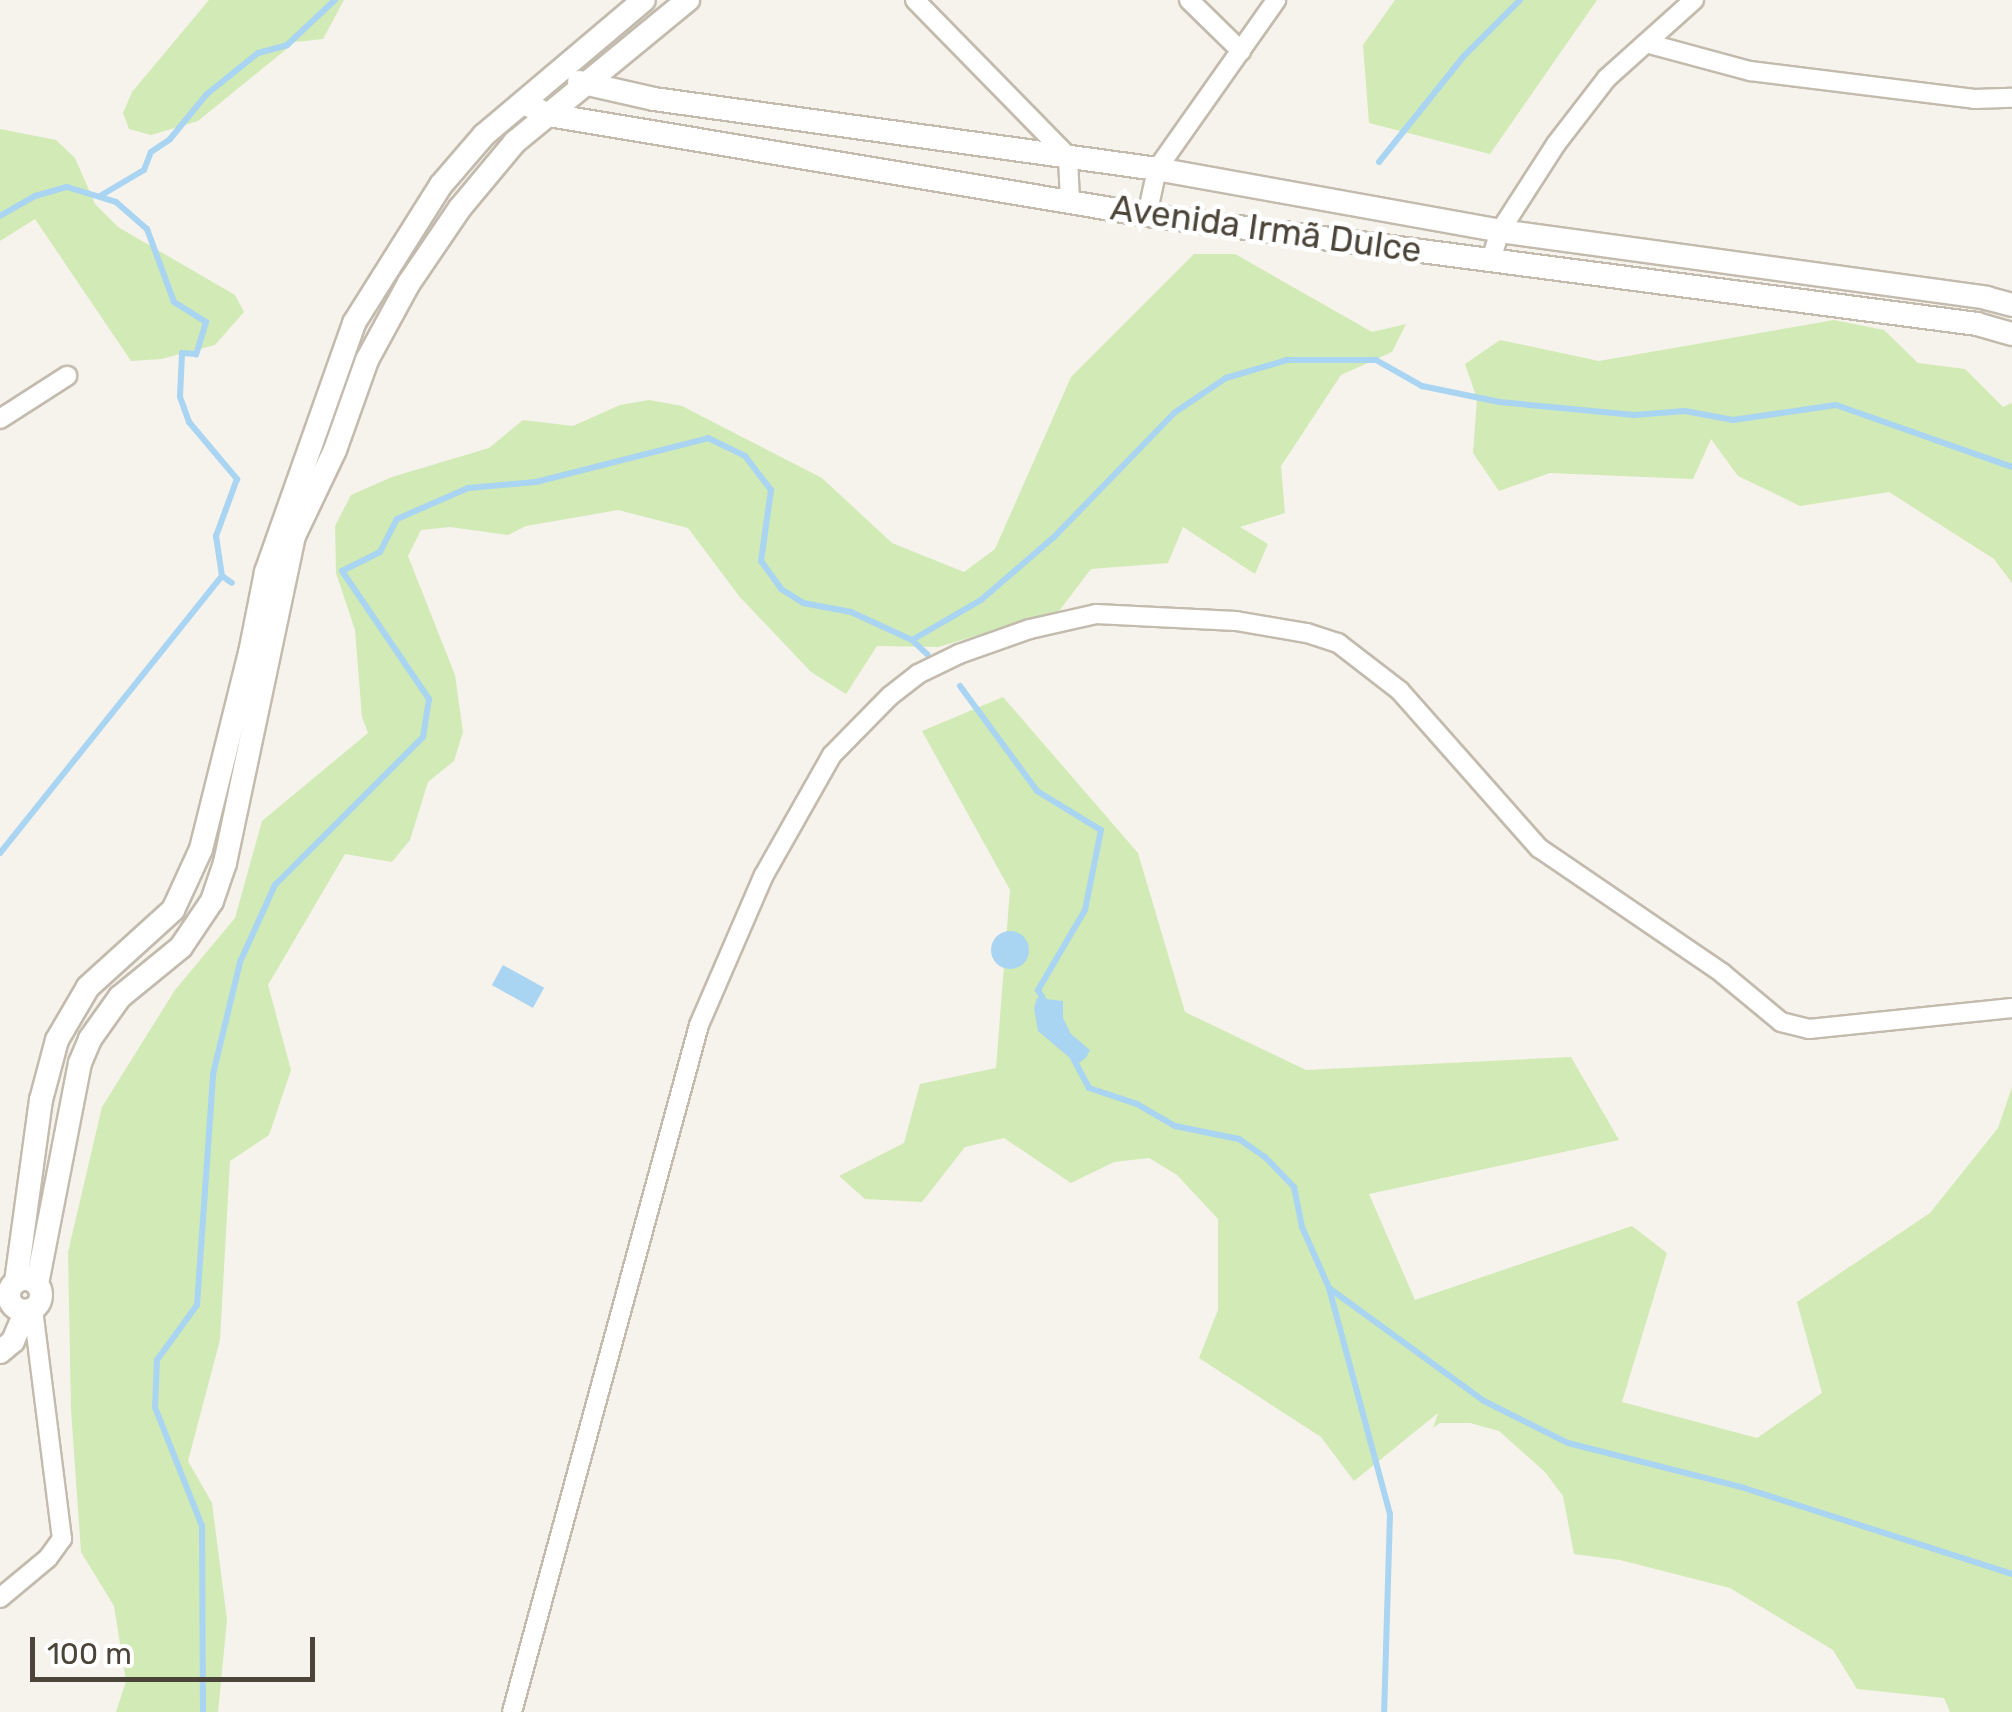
<!DOCTYPE html>
<meta charset="utf-8">
<style>
body{margin:0}
#map{position:relative;width:2012px;height:1712px;overflow:hidden;background:#f6f3ec;font-family:Rubik,sans-serif}
div>[style]{position:absolute}
.green>*{inset:0;background:#d2eab5}
.water>*{inset:0;background:#a9d4f2;transform-origin:0 0}
.round{border-radius:50%}
.stream>*{height:6px;margin:-3px;padding:0 3px;transform-origin:3px;border-radius:3px;background:#a9d4f2}
.roads{filter:drop-shadow(2px 0 #c2bbae) drop-shadow(-2px 0 #c2bbae) drop-shadow(0 2px #c2bbae) drop-shadow(0 -2px #c2bbae)}
.minor>*{height:18px;margin:-9px;padding:0 9px;transform-origin:9px;border-radius:9px;background:#fff}
.tertiary>*{height:22px;margin:-11px;padding:0 11px;transform-origin:11px;border-radius:11px;background:#fff}
.tertiary>.ring{margin:-11px;padding:0;box-sizing:content-box;background:none;border:22px solid #fff;border-radius:50%}
span{translate:-50% -50%;white-space:nowrap;text-align:center;line-height:1.15;-webkit-text-stroke:10px #fff;paint-order:stroke}
.street-label{font-size:35px;color:#4b4439}
.scale{position:absolute;left:30px;top:1637px;width:285px;height:45px;box-sizing:border-box;border:5px solid #4b4439;border-top:0;padding-left:12px;font-size:30px;line-height:35px;white-space:nowrap;color:#4b4439;-webkit-text-stroke:8px #fff;paint-order:stroke}
</style>
<div id="map">
<div class="green">
<div style="clip-path:polygon(209px 0,344px 0,323px 39px,295px 42px,198px 121px,151px 135px,129px 129px,123px 113px,132px 92px)"></div>
<div style="clip-path:polygon(1395px 0,1597px 0,1490px 154px,1369px 123px,1363px 45px)"></div>
<div style="clip-path:polygon(0 129px,56px 140px,75px 158px,95px 204px,118px 227px,235px 295px,244px 312px,215px 345px,161px 359px,131px 361px,35px 219px,0 241px)"></div>
<div style="clip-path:polygon(1194px 254px,1235px 254px,1372px 332px,1406px 324px,1392px 352px,1341px 375px,1281px 466px,1285px 513px,1240px 527px,1268px 544px,1255px 574px,1183px 527px,1168px 563px,1091px 569px,1059px 611px,938px 647px,877px 646px,846px 694px,811px 672px,739px 596px,688px 528px,618px 510px,526px 526px,508px 535px,450px 527px,421px 530px,408px 556px,455px 675px,463px 732px,454px 761px,428px 782px,410px 840px,392px 862px,345px 854px,268px 985px,291px 1070px,269px 1135px,230px 1161px,220px 1340px,188px 1461px,212px 1503px,227px 1620px,218px 1712px,116px 1712px,126px 1681px,114px 1606px,81px 1552px,71px 1410px,68px 1252px,102px 1107px,175px 990px,235px 918px,262px 821px,368px 733px,362px 717px,355px 630px,336px 573px,335px 526px,351px 495px,392px 477px,489px 448px,523px 420px,573px 426px,620px 405px,649px 400px,682px 406px,822px 478px,892px 543px,964px 572px,995px 549px,1071px 377px)"></div>
<div style="clip-path:polygon(1834px 320px,1884px 330px,1918px 363px,1965px 369px,2003px 407px,2012px 403px,2012px 583px,1994px 559px,1889px 492px,1800px 506px,1738px 476px,1711px 439px,1693px 479px,1550px 473px,1499px 491px,1473px 453px,1477px 399px,1465px 364px,1500px 340px,1599px 361px)"></div>
<div style="clip-path:polygon(1003px 697px,1138px 853px,1185px 1012px,1306px 1070px,1571px 1057px,1619px 1140px,1369px 1194px,1415px 1300px,1632px 1226px,1667px 1253px,1622px 1402px,1757px 1438px,1822px 1393px,1797px 1302px,1930px 1213px,1998px 1128px,2012px 1087px,2012px 1712px,1950px 1712px,1944px 1698px,1857px 1689px,1833px 1650px,1730px 1588px,1620px 1560px,1574px 1554px,1563px 1496px,1545px 1472px,1499px 1431px,1470px 1423px,1440px 1423px,1433px 1428px,1438px 1413px,1354px 1481px,1321px 1437px,1199px 1358px,1218px 1310px,1218px 1219px,1177px 1175px,1149px 1158px,1114px 1162px,1071px 1183px,1004px 1138px,965px 1147px,922px 1202px,865px 1199px,839px 1176px,904px 1143px,920px 1084px,996px 1068px,1010px 890px,922px 731px)"></div>
</div>
<div class="water">
<div class="round" style="left:991px;top:931px;width:38px;height:38px"></div>
<div style="left:503px;top:965px;width:47px;height:23px;rotate:29deg"></div>
<div style="clip-path:polygon(1037px 998px,1063px 1001px,1063px 1018px,1071px 1034px,1090px 1050px,1086px 1058px,1077px 1064px,1038px 1031px,1034px 1008px)"></div>
</div>
<div class="stream">
<div style="left:1379px;top:162px;width:136px;rotate:-51.3deg"></div>
<div style="left:1464px;top:56px;width:79px;rotate:-45deg"></div>
<div style="left:100px;top:196px;width:51px;rotate:-30.6deg"></div>
<div style="left:144px;top:170px;width:19px;rotate:-69deg"></div>
<div style="left:151px;top:152px;width:23px;rotate:-34deg"></div>
<div style="left:170px;top:139px;width:58px;rotate:-50.6deg"></div>
<div style="left:207px;top:94px;width:65px;rotate:-38.8deg"></div>
<div style="left:258px;top:53px;width:30px;rotate:-15deg"></div>
<div style="left:287px;top:45px;width:66px;rotate:-43.2deg"></div>
<div style="left:0;top:216px;width:40px;rotate:-29.7deg"></div>
<div style="left:35px;top:196px;width:33px;rotate:-16deg"></div>
<div style="left:67px;top:187px;width:51px;rotate:17deg"></div>
<div style="left:116px;top:202px;width:41px;rotate:41.1deg"></div>
<div style="left:147px;top:229px;width:78px;rotate:69.7deg"></div>
<div style="left:174px;top:302px;width:38px;rotate:32deg"></div>
<div style="left:206px;top:322px;width:34px;rotate:107deg"></div>
<div style="left:196px;top:354px;width:14px;rotate:-176deg"></div>
<div style="left:182px;top:353px;width:44px;rotate:92.6deg"></div>
<div style="left:180px;top:397px;width:27px;rotate:70deg"></div>
<div style="left:189px;top:422px;width:75px;rotate:49.9deg"></div>
<div style="left:237px;top:479px;width:61px;rotate:110.2deg"></div>
<div style="left:216px;top:536px;width:40px;rotate:81.5deg"></div>
<div style="left:222px;top:576px;width:12px;rotate:35deg"></div>
<div style="left:912px;top:640px;width:80px;rotate:-30.1deg"></div>
<div style="left:981px;top:600px;width:96px;rotate:-40.8deg"></div>
<div style="left:1054px;top:537px;width:173px;rotate:-45.9deg"></div>
<div style="left:1174px;top:413px;width:63px;rotate:-33.9deg"></div>
<div style="left:1226px;top:378px;width:64px;rotate:-16.4deg"></div>
<div style="left:1287px;top:360px;width:89px"></div>
<div style="left:1376px;top:360px;width:53px;rotate:29.5deg"></div>
<div style="left:1422px;top:386px;width:79px;rotate:11.7deg"></div>
<div style="left:1499px;top:402px;width:136px;rotate:5.5deg"></div>
<div style="left:1634px;top:415px;width:51px;rotate:-4.5deg"></div>
<div style="left:1685px;top:411px;width:49px;rotate:10.6deg"></div>
<div style="left:1733px;top:420px;width:104px;rotate:-8.3deg"></div>
<div style="left:1836px;top:405px;width:187px;rotate:19.4deg"></div>
<div style="left:960px;top:686px;width:130px;rotate:53.7deg"></div>
<div style="left:1037px;top:791px;width:75px;rotate:31.4deg"></div>
<div style="left:1101px;top:830px;width:82px;rotate:101.3deg"></div>
<div style="left:1085px;top:910px;width:93px;rotate:120.4deg"></div>
<div style="left:1038px;top:990px;width:14px;rotate:60deg"></div>
<div style="left:0;top:853px;width:355px;rotate:-51.3deg"></div>
<div style="left:1073px;top:1058px;width:34px;rotate:62deg"></div>
<div style="left:1089px;top:1088px;width:51px;rotate:18.4deg"></div>
<div style="left:1137px;top:1104px;width:44px;rotate:30.1deg"></div>
<div style="left:1175px;top:1126px;width:65px;rotate:11.5deg"></div>
<div style="left:1239px;top:1139px;width:32px;rotate:35deg"></div>
<div style="left:1265px;top:1157px;width:42px;rotate:46deg"></div>
<div style="left:1294px;top:1187px;width:41px;rotate:78.7deg"></div>
<div style="left:1302px;top:1227px;width:67px;rotate:66.1deg"></div>
<div style="left:1329px;top:1288px;width:192px;rotate:36.1deg"></div>
<div style="left:1484px;top:1401px;width:94px;rotate:26.6deg"></div>
<div style="left:1568px;top:1443px;width:179px;rotate:14.3deg"></div>
<div style="left:1741px;top:1487px;width:285px;rotate:17.8deg"></div>
<div style="left:1329px;top:1288px;width:234px;rotate:74.9deg"></div>
<div style="left:1390px;top:1514px;width:198px;rotate:91.7deg"></div>
<div style="left:203px;top:1712px;width:186px;rotate:-90.3deg"></div>
<div style="left:202px;top:1526px;width:128px;rotate:-111.6deg"></div>
<div style="left:155px;top:1407px;width:47px;rotate:-87.6deg"></div>
<div style="left:157px;top:1360px;width:68px;rotate:-54deg"></div>
<div style="left:197px;top:1305px;width:232px;rotate:-86deg"></div>
<div style="left:213px;top:1074px;width:115px;rotate:-76.4deg"></div>
<div style="left:240px;top:962px;width:85px;rotate:-65.6deg"></div>
<div style="left:275px;top:885px;width:209px;rotate:-45deg"></div>
<div style="left:423px;top:737px;width:38px;rotate:-81deg"></div>
<div style="left:429px;top:699px;width:155px;rotate:-124.2deg"></div>
<div style="left:342px;top:571px;width:42px;rotate:-26.6deg"></div>
<div style="left:380px;top:552px;width:37px;rotate:-63deg"></div>
<div style="left:397px;top:519px;width:77px;rotate:-23.6deg"></div>
<div style="left:468px;top:488px;width:68px;rotate:-5deg"></div>
<div style="left:536px;top:482px;width:178px;rotate:-14.3deg"></div>
<div style="left:708px;top:438px;width:41px;rotate:25.9deg"></div>
<div style="left:745px;top:456px;width:43px;rotate:52.6deg"></div>
<div style="left:771px;top:490px;width:72px;rotate:98deg"></div>
<div style="left:761px;top:561px;width:34px;rotate:54deg"></div>
<div style="left:781px;top:589px;width:26px;rotate:32deg"></div>
<div style="left:803px;top:603px;width:49px;rotate:10.6deg"></div>
<div style="left:851px;top:612px;width:67px;rotate:24.7deg"></div>
<div style="left:912px;top:640px;width:21px;rotate:43deg"></div>
</div>
<div class="roads">
<div class="minor">
<div style="left:915px;top:0;width:219px;rotate:45.6deg"></div>
<div style="left:1068px;top:156px;width:45px;rotate:87.5deg"></div>
<div style="left:1189px;top:0;width:73px;rotate:44.4deg"></div>
<div style="left:1646px;top:43px;width:108px;rotate:15.1deg"></div>
<div style="left:1750px;top:71px;width:226px;rotate:7.1deg"></div>
<div style="left:1974px;top:99px;width:38px;rotate:-2deg"></div>
<div style="left:1147px;top:215px;width:47px;rotate:-77.7deg"></div>
<div style="left:1157px;top:169px;width:207px;rotate:-54.8deg"></div>
<div style="left:1491px;top:260px;width:30px;rotate:-73deg"></div>
<div style="left:1500px;top:231px;width:103px;rotate:-57.2deg"></div>
<div style="left:1556px;top:144px;width:83px;rotate:-52.3deg"></div>
<div style="left:1607px;top:78px;width:117px;rotate:-41.9deg"></div>
<div style="left:0;top:419px;width:80px;rotate:-32.7deg"></div>
<div style="left:0;top:1598px;width:62px;rotate:-39.8deg"></div>
<div style="left:48px;top:1558px;width:24px;rotate:-54deg"></div>
<div style="left:62px;top:1539px;width:232px;rotate:-97.2deg"></div>
<div style="left:512px;top:1712px;width:712px;rotate:-74.77deg"></div>
<div style="left:699px;top:1025px;width:163px;rotate:-66.6deg"></div>
<div style="left:764px;top:875px;width:138px;rotate:-60.5deg"></div>
<div style="left:832px;top:755px;width:83px;rotate:-45.5deg"></div>
<div style="left:890px;top:696px;width:36px;rotate:-38deg"></div>
<div style="left:918px;top:674px;width:46px;rotate:-26deg"></div>
<div style="left:959px;top:654px;width:75px;rotate:-19.4deg"></div>
<div style="left:1030px;top:629px;width:68px;rotate:-12.8deg"></div>
<div style="left:1096px;top:614px;width:140px;rotate:2.9deg"></div>
<div style="left:1236px;top:621px;width:72px;rotate:9.6deg"></div>
<div style="left:1307px;top:633px;width:33px;rotate:18deg"></div>
<div style="left:1338px;top:643px;width:78px;rotate:37.7deg"></div>
<div style="left:1400px;top:691px;width:210px;rotate:48.5deg"></div>
<div style="left:1539px;top:848px;width:222px;rotate:34.3deg"></div>
<div style="left:1722px;top:973px;width:77px;rotate:39.7deg"></div>
<div style="left:1781px;top:1022px;width:29px;rotate:14deg"></div>
<div style="left:1809px;top:1029px;width:204px;rotate:-5.9deg"></div>
</div>
<div class="tertiary">
<div style="left:579px;top:82px;width:77px;rotate:12.8deg"></div>
<div style="left:654px;top:99px;width:508px;rotate:7.92deg"></div>
<div style="left:1157px;top:169px;width:349px;rotate:10.2deg"></div>
<div style="left:1500px;top:231px;width:491px;rotate:7.8deg"></div>
<div style="left:1986px;top:298px;width:27px;rotate:15deg"></div>
<div style="left:524px;top:103px;width:28px;rotate:26deg"></div>
<div style="left:549px;top:115px;width:606px;rotate:9.49deg"></div>
<div style="left:1147px;top:215px;width:837px;rotate:7.48deg"></div>
<div style="left:1977px;top:324px;width:36px;rotate:16deg"></div>
<div class="ring" style="left:9px;top:1279px;width:10px;height:10px"></div>
<div style="left:16px;top:1282px;width:184px;rotate:-82.2deg"></div>
<div style="left:41px;top:1100px;width:62px;rotate:-75.1deg"></div>
<div style="left:57px;top:1040px;width:61px;rotate:-59.7deg"></div>
<div style="left:88px;top:987px;width:115px;rotate:-42.2deg"></div>
<div style="left:173px;top:910px;width:67px;rotate:-65.3deg"></div>
<div style="left:201px;top:849px;width:202px;rotate:-76deg"></div>
<div style="left:250px;top:653px;width:83px;rotate:-78.8deg"></div>
<div style="left:266px;top:572px;width:264px;rotate:-70.5deg"></div>
<div style="left:354px;top:323px;width:163px;rotate:-57.8deg"></div>
<div style="left:441px;top:185px;width:66px;rotate:-49.3deg"></div>
<div style="left:484px;top:135px;width:209px;rotate:-40.2deg"></div>
<div style="left:37px;top:1284px;width:225px;rotate:-79deg"></div>
<div style="left:80px;top:1063px;width:26px;rotate:-67deg"></div>
<div style="left:90px;top:1039px;width:52px;rotate:-54.5deg"></div>
<div style="left:120px;top:997px;width:79px;rotate:-39.3deg"></div>
<div style="left:181px;top:947px;width:55px;rotate:-56deg"></div>
<div style="left:212px;top:901px;width:40px;rotate:-71.1deg"></div>
<div style="left:225px;top:863px;width:334px;rotate:-78.1deg"></div>
<div style="left:294px;top:536px;width:95px;rotate:-64.5deg"></div>
<div style="left:335px;top:450px;width:96px;rotate:-70.4deg"></div>
<div style="left:367px;top:360px;width:88px;rotate:-61.4deg"></div>
<div style="left:409px;top:283px;width:91px;rotate:-55.8deg"></div>
<div style="left:460px;top:208px;width:86px;rotate:-50.2deg"></div>
<div style="left:515px;top:142px;width:224px;rotate:-39.4deg"></div>
<div style="left:0;top:1352px;width:17px;rotate:-40deg"></div>
<div style="left:13px;top:1341px;width:33px;rotate:-67deg"></div>
</div>
</div>
<div class="street-label">
<span style="left:1266px;top:229px;rotate:8deg">Avenida Irmã Dulce</span>
</div>
<div class="scale">100 m</div>
</div>
